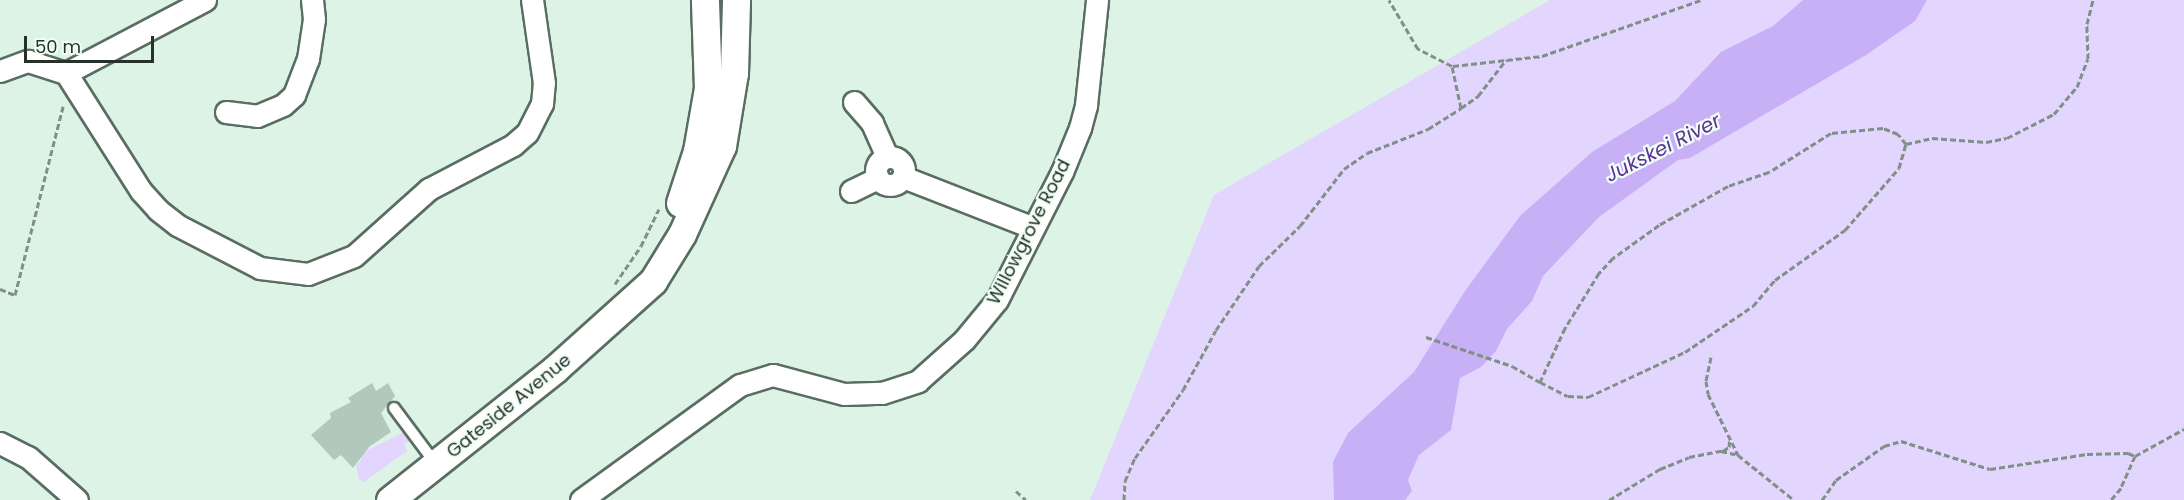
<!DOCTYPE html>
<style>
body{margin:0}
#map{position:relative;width:2184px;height:500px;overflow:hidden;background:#dcf3e6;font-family:Poppins,sans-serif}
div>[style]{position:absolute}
.green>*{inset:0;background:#e2d5fe}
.water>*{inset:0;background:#c8b0f6}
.building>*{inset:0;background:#b1c8bb}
.path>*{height:3px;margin-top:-1.5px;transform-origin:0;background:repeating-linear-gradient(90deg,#809087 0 6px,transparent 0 9px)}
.roads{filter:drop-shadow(2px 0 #596d62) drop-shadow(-2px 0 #596d62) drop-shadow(0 2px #596d62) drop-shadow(0 -2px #596d62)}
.service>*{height:10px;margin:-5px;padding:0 5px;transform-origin:5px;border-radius:5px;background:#fff}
.minor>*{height:21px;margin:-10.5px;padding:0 10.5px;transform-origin:10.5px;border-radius:10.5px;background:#fff}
.minor>.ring{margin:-10.5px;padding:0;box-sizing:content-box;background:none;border:21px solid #fff;border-radius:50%}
.tertiary>*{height:27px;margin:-13.5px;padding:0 13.5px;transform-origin:13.5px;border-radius:13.5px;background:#fff}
span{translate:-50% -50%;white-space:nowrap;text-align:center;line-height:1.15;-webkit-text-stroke:4.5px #f0fef6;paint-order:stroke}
.street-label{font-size:18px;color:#27302b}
.water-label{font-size:20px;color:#5d3295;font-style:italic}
.scale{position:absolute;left:24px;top:36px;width:130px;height:27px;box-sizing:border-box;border:3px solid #27302b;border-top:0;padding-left:8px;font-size:18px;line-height:21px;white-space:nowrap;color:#27302b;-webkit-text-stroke:4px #f0fef6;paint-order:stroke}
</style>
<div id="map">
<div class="green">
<div style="clip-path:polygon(1550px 0,2184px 0,2184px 500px,1090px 500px,1214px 195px)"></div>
<div style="clip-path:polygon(404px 432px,410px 441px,404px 444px,407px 451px,364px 482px,359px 480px,356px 465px,362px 459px,360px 454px)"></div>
</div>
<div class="water">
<div style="clip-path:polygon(1803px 0,1927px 0,1915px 21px,1866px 55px,1690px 158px,1678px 160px,1599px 217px,1543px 276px,1532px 301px,1507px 329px,1496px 351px,1481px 367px,1460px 378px,1451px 430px,1419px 455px,1408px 480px,1412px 491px,1405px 500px,1334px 500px,1333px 462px,1348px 433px,1414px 372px,1465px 291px,1520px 216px,1592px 152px,1675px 101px,1721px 52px,1773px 26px)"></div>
</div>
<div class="building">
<div style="clip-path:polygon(372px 383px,376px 391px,388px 383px,395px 396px,381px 413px,391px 432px,369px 447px,353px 468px,341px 455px,334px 460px,311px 435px,331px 418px,330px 413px,351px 402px,348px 398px)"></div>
</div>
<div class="path">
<div style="left:1453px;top:66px;width:90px;rotate:-6.4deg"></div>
<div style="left:1542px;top:56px;width:169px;rotate:-19.4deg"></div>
<div style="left:1461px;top:108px;width:21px;rotate:-35deg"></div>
<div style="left:1478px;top:96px;width:46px;rotate:-52.1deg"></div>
<div style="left:1906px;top:144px;width:27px;rotate:-13deg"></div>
<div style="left:1932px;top:138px;width:54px;rotate:4.2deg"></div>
<div style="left:1986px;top:142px;width:21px;rotate:-11deg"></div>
<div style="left:2007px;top:138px;width:53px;rotate:-27.1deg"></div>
<div style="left:2054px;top:114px;width:35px;rotate:-50deg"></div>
<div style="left:2077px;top:87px;width:30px;rotate:-69deg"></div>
<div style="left:2088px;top:59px;width:35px;rotate:-92deg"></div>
<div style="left:2087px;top:24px;width:25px;rotate:-76deg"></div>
<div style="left:615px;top:284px;width:46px;rotate:-55.6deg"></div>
<div style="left:641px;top:246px;width:41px;rotate:-64.1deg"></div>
<div style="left:0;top:289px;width:16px;rotate:22deg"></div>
<div style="left:15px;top:295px;width:195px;rotate:-75.7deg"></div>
<div style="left:1426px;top:337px;width:91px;rotate:18.6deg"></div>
<div style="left:1512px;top:366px;width:32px;rotate:30deg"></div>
<div style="left:1540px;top:382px;width:31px;rotate:27deg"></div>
<div style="left:1568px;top:396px;width:20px;rotate:3deg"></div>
<div style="left:1588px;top:397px;width:107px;rotate:-24.9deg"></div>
<div style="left:1685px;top:352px;width:82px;rotate:-34.1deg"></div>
<div style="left:1753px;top:306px;width:34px;rotate:-50deg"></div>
<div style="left:1775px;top:280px;width:86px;rotate:-35.5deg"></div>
<div style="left:1845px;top:230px;width:82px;rotate:-48.9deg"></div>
<div style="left:1899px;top:168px;width:25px;rotate:-74deg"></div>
<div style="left:1906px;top:144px;width:13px;rotate:-129deg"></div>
<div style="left:1898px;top:134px;width:16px;rotate:-158deg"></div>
<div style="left:1883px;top:128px;width:52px;rotate:174.5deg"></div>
<div style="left:1831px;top:133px;width:73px;rotate:147.8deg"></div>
<div style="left:1769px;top:172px;width:43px;rotate:161.1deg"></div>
<div style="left:1728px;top:186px;width:79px;rotate:150.5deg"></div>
<div style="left:1659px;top:225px;width:57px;rotate:144.3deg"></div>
<div style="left:1613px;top:258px;width:21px;rotate:133deg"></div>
<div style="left:1599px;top:273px;width:65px;rotate:121.7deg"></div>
<div style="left:1565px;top:328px;width:60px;rotate:114.8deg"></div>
<div style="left:1711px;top:357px;width:25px;rotate:102deg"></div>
<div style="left:1706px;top:381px;width:13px;rotate:81deg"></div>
<div style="left:1708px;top:394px;width:68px;rotate:63.8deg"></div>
<div style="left:1738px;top:455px;width:72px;rotate:38.8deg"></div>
<div style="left:1723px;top:451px;width:7px;rotate:-34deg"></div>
<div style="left:1729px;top:447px;width:9px;rotate:-84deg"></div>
<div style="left:2135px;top:456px;width:56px;rotate:-28.9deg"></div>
<div style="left:1016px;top:491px;width:13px;rotate:42deg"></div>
<div style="left:1124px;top:500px;width:19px;rotate:-87deg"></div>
<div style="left:1125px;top:481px;width:25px;rotate:-67deg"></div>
<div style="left:1135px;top:458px;width:83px;rotate:-54.8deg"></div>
<div style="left:1183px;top:390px;width:68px;rotate:-61.2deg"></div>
<div style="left:1216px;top:330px;width:77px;rotate:-56.1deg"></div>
<div style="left:1259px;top:266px;width:57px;rotate:-44.3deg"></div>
<div style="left:1300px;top:226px;width:72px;rotate:-52.3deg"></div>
<div style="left:1344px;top:169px;width:28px;rotate:-35deg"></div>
<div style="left:1367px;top:153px;width:66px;rotate:-21.5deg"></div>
<div style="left:1428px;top:129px;width:39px;rotate:-32deg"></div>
<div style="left:1461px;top:108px;width:43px;rotate:-102.1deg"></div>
<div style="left:1452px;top:66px;width:38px;rotate:-153deg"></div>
<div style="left:1418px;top:49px;width:57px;rotate:-120.6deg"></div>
<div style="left:1609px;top:500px;width:60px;rotate:-31.3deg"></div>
<div style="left:1660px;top:469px;width:31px;rotate:-22deg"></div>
<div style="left:1689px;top:457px;width:33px;rotate:-11deg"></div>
<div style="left:1721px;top:451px;width:17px;rotate:13deg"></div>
<div style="left:1822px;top:500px;width:24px;rotate:-55deg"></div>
<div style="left:1836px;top:480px;width:59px;rotate:-35.3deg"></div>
<div style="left:1884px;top:446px;width:18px;rotate:-16deg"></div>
<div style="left:1901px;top:441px;width:93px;rotate:17.5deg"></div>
<div style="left:1990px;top:469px;width:98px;rotate:-8.8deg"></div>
<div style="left:2087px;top:454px;width:41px;rotate:-1.4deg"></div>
<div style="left:2128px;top:453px;width:8px;rotate:23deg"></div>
<div style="left:2135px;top:456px;width:35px;rotate:114deg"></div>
<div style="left:2121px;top:488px;width:16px;rotate:130deg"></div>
</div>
<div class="roads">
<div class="service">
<div style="left:394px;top:408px;width:69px;rotate:53.3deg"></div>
</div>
<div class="minor">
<div style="left:0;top:71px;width:30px;rotate:-20deg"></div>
<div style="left:28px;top:61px;width:40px;rotate:18deg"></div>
<div style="left:66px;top:73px;width:140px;rotate:57.6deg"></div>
<div style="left:141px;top:191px;width:25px;rotate:48deg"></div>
<div style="left:158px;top:210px;width:24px;rotate:38deg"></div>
<div style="left:177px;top:225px;width:93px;rotate:27.4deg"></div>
<div style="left:260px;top:268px;width:48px;rotate:7.1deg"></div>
<div style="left:308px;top:274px;width:49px;rotate:-21.4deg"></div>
<div style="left:354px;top:256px;width:101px;rotate:-41.8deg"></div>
<div style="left:429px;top:189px;width:95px;rotate:-27.6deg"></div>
<div style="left:513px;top:145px;width:18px;rotate:-41deg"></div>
<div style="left:527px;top:133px;width:33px;rotate:-63deg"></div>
<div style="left:542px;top:104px;width:21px;rotate:-85deg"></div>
<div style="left:544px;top:83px;width:84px;rotate:-98.2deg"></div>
<div style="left:66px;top:73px;width:157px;rotate:-27.7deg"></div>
<div style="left:854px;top:102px;width:28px;rotate:49deg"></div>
<div style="left:872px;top:123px;width:37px;rotate:66deg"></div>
<div style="left:226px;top:112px;width:31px;rotate:7deg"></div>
<div style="left:257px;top:116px;width:28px;rotate:-23deg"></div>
<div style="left:283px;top:105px;width:15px;rotate:-42deg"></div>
<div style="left:294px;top:95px;width:39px;rotate:-69deg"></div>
<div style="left:308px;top:59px;width:40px;rotate:-81.5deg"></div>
<div style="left:314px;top:19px;width:19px;rotate:-96deg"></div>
<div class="ring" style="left:876px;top:157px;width:7px;height:7px"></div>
<div style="left:903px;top:177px;width:137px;rotate:21.3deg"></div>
<div style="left:851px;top:191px;width:30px;rotate:-26deg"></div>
<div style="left:0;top:443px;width:31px;rotate:27deg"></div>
<div style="left:28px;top:457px;width:65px;rotate:41.3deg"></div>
<div style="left:581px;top:500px;width:196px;rotate:-35.9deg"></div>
<div style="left:740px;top:385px;width:34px;rotate:-17deg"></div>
<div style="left:773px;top:375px;width:73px;rotate:15deg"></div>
<div style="left:844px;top:394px;width:38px;rotate:-2deg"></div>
<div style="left:882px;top:393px;width:38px;rotate:-18deg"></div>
<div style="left:918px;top:381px;width:62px;rotate:-41.7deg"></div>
<div style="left:964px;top:340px;width:52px;rotate:-50.5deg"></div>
<div style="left:997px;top:300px;width:144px;rotate:-63.1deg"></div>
<div style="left:1062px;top:172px;width:48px;rotate:-67.8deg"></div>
<div style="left:1080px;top:128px;width:24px;rotate:-75deg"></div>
<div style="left:1086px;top:105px;width:106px;rotate:-84deg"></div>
</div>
<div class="tertiary">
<div style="left:680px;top:203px;width:55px;rotate:-71.9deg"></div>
<div style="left:697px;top:151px;width:64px;rotate:-80.1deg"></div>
<div style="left:708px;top:88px;width:88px;rotate:-92deg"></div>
<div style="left:390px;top:500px;width:211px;rotate:-38.4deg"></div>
<div style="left:555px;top:369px;width:132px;rotate:-41.9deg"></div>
<div style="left:653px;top:281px;width:55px;rotate:-58.3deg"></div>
<div style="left:682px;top:234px;width:97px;rotate:-65.6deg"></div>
<div style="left:722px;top:146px;width:74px;rotate:-80.7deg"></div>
<div style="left:734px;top:73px;width:73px;rotate:-88.4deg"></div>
</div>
</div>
<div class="street-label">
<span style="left:1029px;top:232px;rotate:-63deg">Willowgrove Road</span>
<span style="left:509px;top:406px;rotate:-39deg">Gateside Avenue</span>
</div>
<div class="water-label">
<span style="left:1663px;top:148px;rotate:-27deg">Jukskei River</span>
</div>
<div class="scale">50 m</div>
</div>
